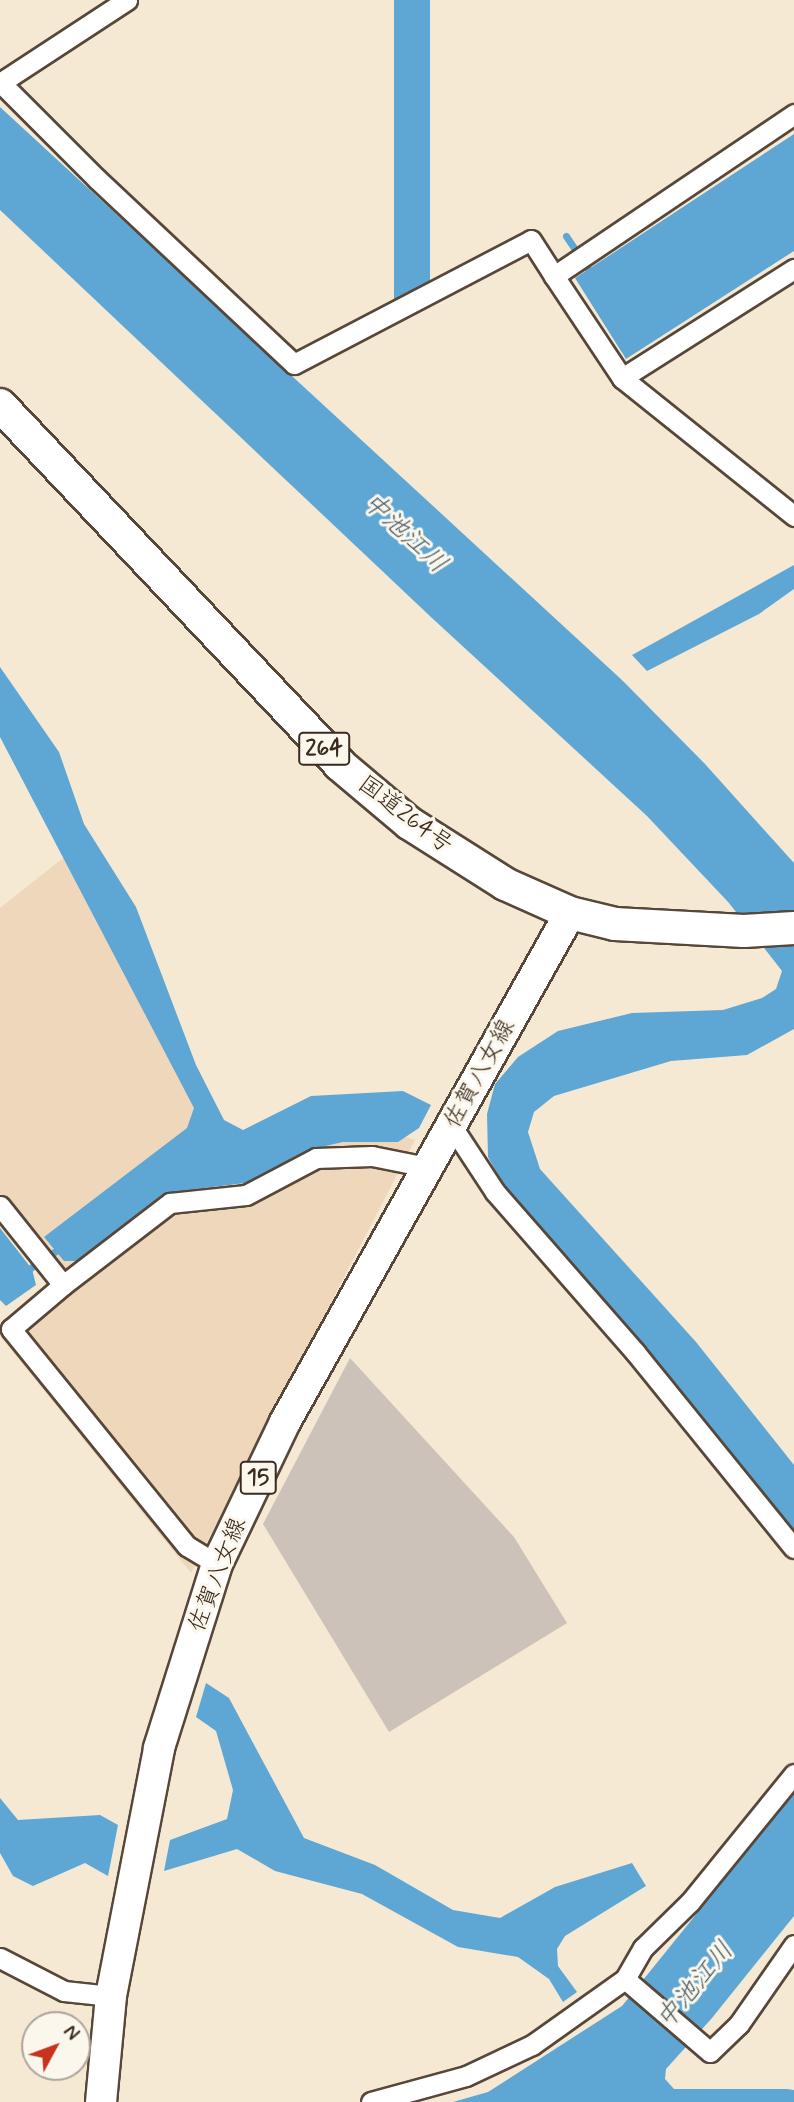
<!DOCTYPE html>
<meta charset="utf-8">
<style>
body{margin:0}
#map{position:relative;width:794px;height:2102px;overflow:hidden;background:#f6e9d4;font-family:Mynerve,"Klee One",sans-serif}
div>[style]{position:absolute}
.built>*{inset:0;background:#eed7bb}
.industrial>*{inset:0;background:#ccc2b9}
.water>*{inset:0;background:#5ea7d5;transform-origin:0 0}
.stream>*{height:7px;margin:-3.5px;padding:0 3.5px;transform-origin:3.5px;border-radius:3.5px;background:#5ea7d5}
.roads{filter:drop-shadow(2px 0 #574739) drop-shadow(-2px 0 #574739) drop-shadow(0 2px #574739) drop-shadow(0 -2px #574739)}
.minor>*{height:19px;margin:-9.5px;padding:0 9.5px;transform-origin:9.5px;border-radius:9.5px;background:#fff}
.primary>*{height:30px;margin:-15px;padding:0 15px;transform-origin:15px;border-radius:15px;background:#fff}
.trunk>*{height:32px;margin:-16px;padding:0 16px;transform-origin:16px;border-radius:16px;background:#fff}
span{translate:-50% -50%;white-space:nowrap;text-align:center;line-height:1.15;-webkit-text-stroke:6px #fbf7ec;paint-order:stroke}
.shield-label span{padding:2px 5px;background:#fbf7ec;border:2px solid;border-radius:5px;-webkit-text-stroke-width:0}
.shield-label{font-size:23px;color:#3b2a1e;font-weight:700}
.street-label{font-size:24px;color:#3b2a1e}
.water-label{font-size:26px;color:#495c67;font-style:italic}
.north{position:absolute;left:21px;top:2011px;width:70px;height:70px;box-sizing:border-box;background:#fbf7ec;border:2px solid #aea59a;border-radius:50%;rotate:49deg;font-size:19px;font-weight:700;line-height:28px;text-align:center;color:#3b2a1e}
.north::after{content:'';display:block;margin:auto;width:24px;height:32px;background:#c8321e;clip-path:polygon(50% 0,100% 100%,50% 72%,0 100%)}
</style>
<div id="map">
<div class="built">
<div style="clip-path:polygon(72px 851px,230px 1156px,330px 1111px,415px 1140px,191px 1573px,0 1336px,0 1325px,50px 1283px,0 1220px,0 908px)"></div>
</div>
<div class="industrial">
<div style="clip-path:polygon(350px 1358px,514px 1537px,567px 1623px,389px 1732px,263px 1524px)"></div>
</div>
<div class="water">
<div style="left:394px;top:0;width:36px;height:301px"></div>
<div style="clip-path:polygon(0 107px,623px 681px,705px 764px,794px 863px,794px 1029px,747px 1055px,671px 1061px,554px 1096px,534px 1112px,528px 1132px,540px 1169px,696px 1342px,794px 1465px,794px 1533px,645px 1347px,506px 1190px,488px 1157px,487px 1114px,495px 1084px,518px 1057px,558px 1031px,632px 1013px,723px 1010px,762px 998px,776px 989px,782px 971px,729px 903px,647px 816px,432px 618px,0 210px)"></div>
<div style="clip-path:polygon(794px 134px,794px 251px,626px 359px,575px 278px)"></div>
<div style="clip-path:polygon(794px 565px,794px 589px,759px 614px,647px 671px,632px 655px)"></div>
<div style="clip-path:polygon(0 667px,59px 752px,84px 824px,136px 907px,196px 1065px,224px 1120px,243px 1130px,311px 1096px,403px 1091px,431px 1105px,419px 1128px,398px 1142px,343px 1142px,308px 1150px,245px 1183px,164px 1193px,78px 1261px,64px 1261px,44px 1237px,187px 1128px,194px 1108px,0 737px)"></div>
<div style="clip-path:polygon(0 1228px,32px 1269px,36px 1285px,6px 1306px,0 1300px)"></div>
<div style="clip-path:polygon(206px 1683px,229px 1698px,304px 1838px,375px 1865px,453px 1910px,500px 1918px,555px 1887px,632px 1863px,646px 1886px,565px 1936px,557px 1949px,558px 1966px,577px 1992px,563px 2002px,549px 1979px,518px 1957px,458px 1947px,362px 1894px,275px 1871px,237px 1849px,164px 1871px,170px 1840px,227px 1819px,233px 1790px,216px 1731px,196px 1717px)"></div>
<div style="clip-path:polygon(794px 1793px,794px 1916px,712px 2018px,666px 2069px,665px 2079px,674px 2089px,787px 2089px,794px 2090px,794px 2102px,453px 2102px,488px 2092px,622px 2006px)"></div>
<div style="clip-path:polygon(0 1798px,18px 1820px,100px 1815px,118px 1825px,108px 1876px,85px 1863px,33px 1886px,13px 1876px,0 1853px)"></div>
</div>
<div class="stream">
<div style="left:566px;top:236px;width:48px;rotate:56deg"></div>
<div style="left:26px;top:1271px;width:45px;rotate:-34deg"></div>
</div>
<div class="roads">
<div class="minor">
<div style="left:0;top:82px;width:137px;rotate:45deg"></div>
<div style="left:97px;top:179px;width:270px;rotate:43.2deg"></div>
<div style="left:294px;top:364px;width:267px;rotate:-27.6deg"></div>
<div style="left:531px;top:240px;width:43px;rotate:57.4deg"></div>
<div style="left:554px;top:276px;width:290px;rotate:-34deg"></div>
<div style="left:0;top:83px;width:152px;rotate:-33.2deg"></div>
<div style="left:554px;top:276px;width:123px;rotate:56.3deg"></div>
<div style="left:622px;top:378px;width:221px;rotate:38.7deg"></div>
<div style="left:622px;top:378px;width:204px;rotate:-32.4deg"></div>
<div style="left:451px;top:1125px;width:80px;rotate:56.7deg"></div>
<div style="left:495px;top:1192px;width:213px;rotate:48.8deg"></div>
<div style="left:635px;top:1352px;width:252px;rotate:51deg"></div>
<div style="left:0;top:1206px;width:101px;rotate:51.4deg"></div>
<div style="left:63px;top:1285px;width:68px;rotate:139.8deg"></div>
<div style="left:11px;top:1329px;width:279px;rotate:51deg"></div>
<div style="left:187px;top:1546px;width:35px;rotate:31deg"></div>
<div style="left:63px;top:1285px;width:135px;rotate:-37.5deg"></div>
<div style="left:170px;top:1203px;width:76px;rotate:-6deg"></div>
<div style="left:246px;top:1195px;width:79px;rotate:-27.9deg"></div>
<div style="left:316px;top:1158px;width:56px;rotate:-2deg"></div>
<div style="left:372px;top:1156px;width:56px;rotate:11.3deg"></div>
<div style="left:0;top:1958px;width:72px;rotate:27.3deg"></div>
<div style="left:64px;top:1991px;width:47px;rotate:6.1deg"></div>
<div style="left:625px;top:1979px;width:112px;rotate:40.7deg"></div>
<div style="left:710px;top:2052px;width:40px;rotate:-44deg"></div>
<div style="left:739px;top:2024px;width:96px;rotate:-55.2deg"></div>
<div style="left:371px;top:2102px;width:98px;rotate:-15.3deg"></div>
<div style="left:466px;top:2076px;width:73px;rotate:-25.2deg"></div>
<div style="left:532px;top:2045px;width:114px;rotate:-35.4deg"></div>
<div style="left:625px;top:1979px;width:36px;rotate:-60deg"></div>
<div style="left:643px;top:1948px;width:66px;rotate:-44.4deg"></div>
<div style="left:690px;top:1902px;width:165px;rotate:-50.9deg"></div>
</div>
<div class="primary">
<div style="left:101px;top:2102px;width:106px;rotate:-84.6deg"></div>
<div style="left:111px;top:1996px;width:253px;rotate:-79deg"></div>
<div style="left:159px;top:1748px;width:193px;rotate:-72.5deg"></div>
<div style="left:217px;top:1564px;width:157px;rotate:-64.4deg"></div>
<div style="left:285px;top:1422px;width:583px;rotate:-60.75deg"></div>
</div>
<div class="trunk">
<div style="left:0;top:405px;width:494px;rotate:46.6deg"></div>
<div style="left:339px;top:764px;width:92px;rotate:40.1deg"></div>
<div style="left:409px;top:823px;width:114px;rotate:32.4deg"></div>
<div style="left:505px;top:884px;width:71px;rotate:24deg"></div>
<div style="left:570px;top:913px;width:46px;rotate:13.7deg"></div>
<div style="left:615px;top:924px;width:129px;rotate:3.1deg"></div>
<div style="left:744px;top:931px;width:50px;rotate:-3.4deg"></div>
</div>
</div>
<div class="shield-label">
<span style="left:324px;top:749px">264</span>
<span style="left:258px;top:1478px">15</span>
</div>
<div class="street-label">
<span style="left:405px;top:815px;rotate:37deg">国道264号</span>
<span style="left:480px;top:1074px;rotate:-61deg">佐賀八女線</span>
<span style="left:218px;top:1575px;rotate:-69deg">佐賀八女線</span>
</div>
<div class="water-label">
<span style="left:404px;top:534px;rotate:43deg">中池江川</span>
<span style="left:696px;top:1986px;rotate:-50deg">中池江川</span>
</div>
<div class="north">N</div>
</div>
